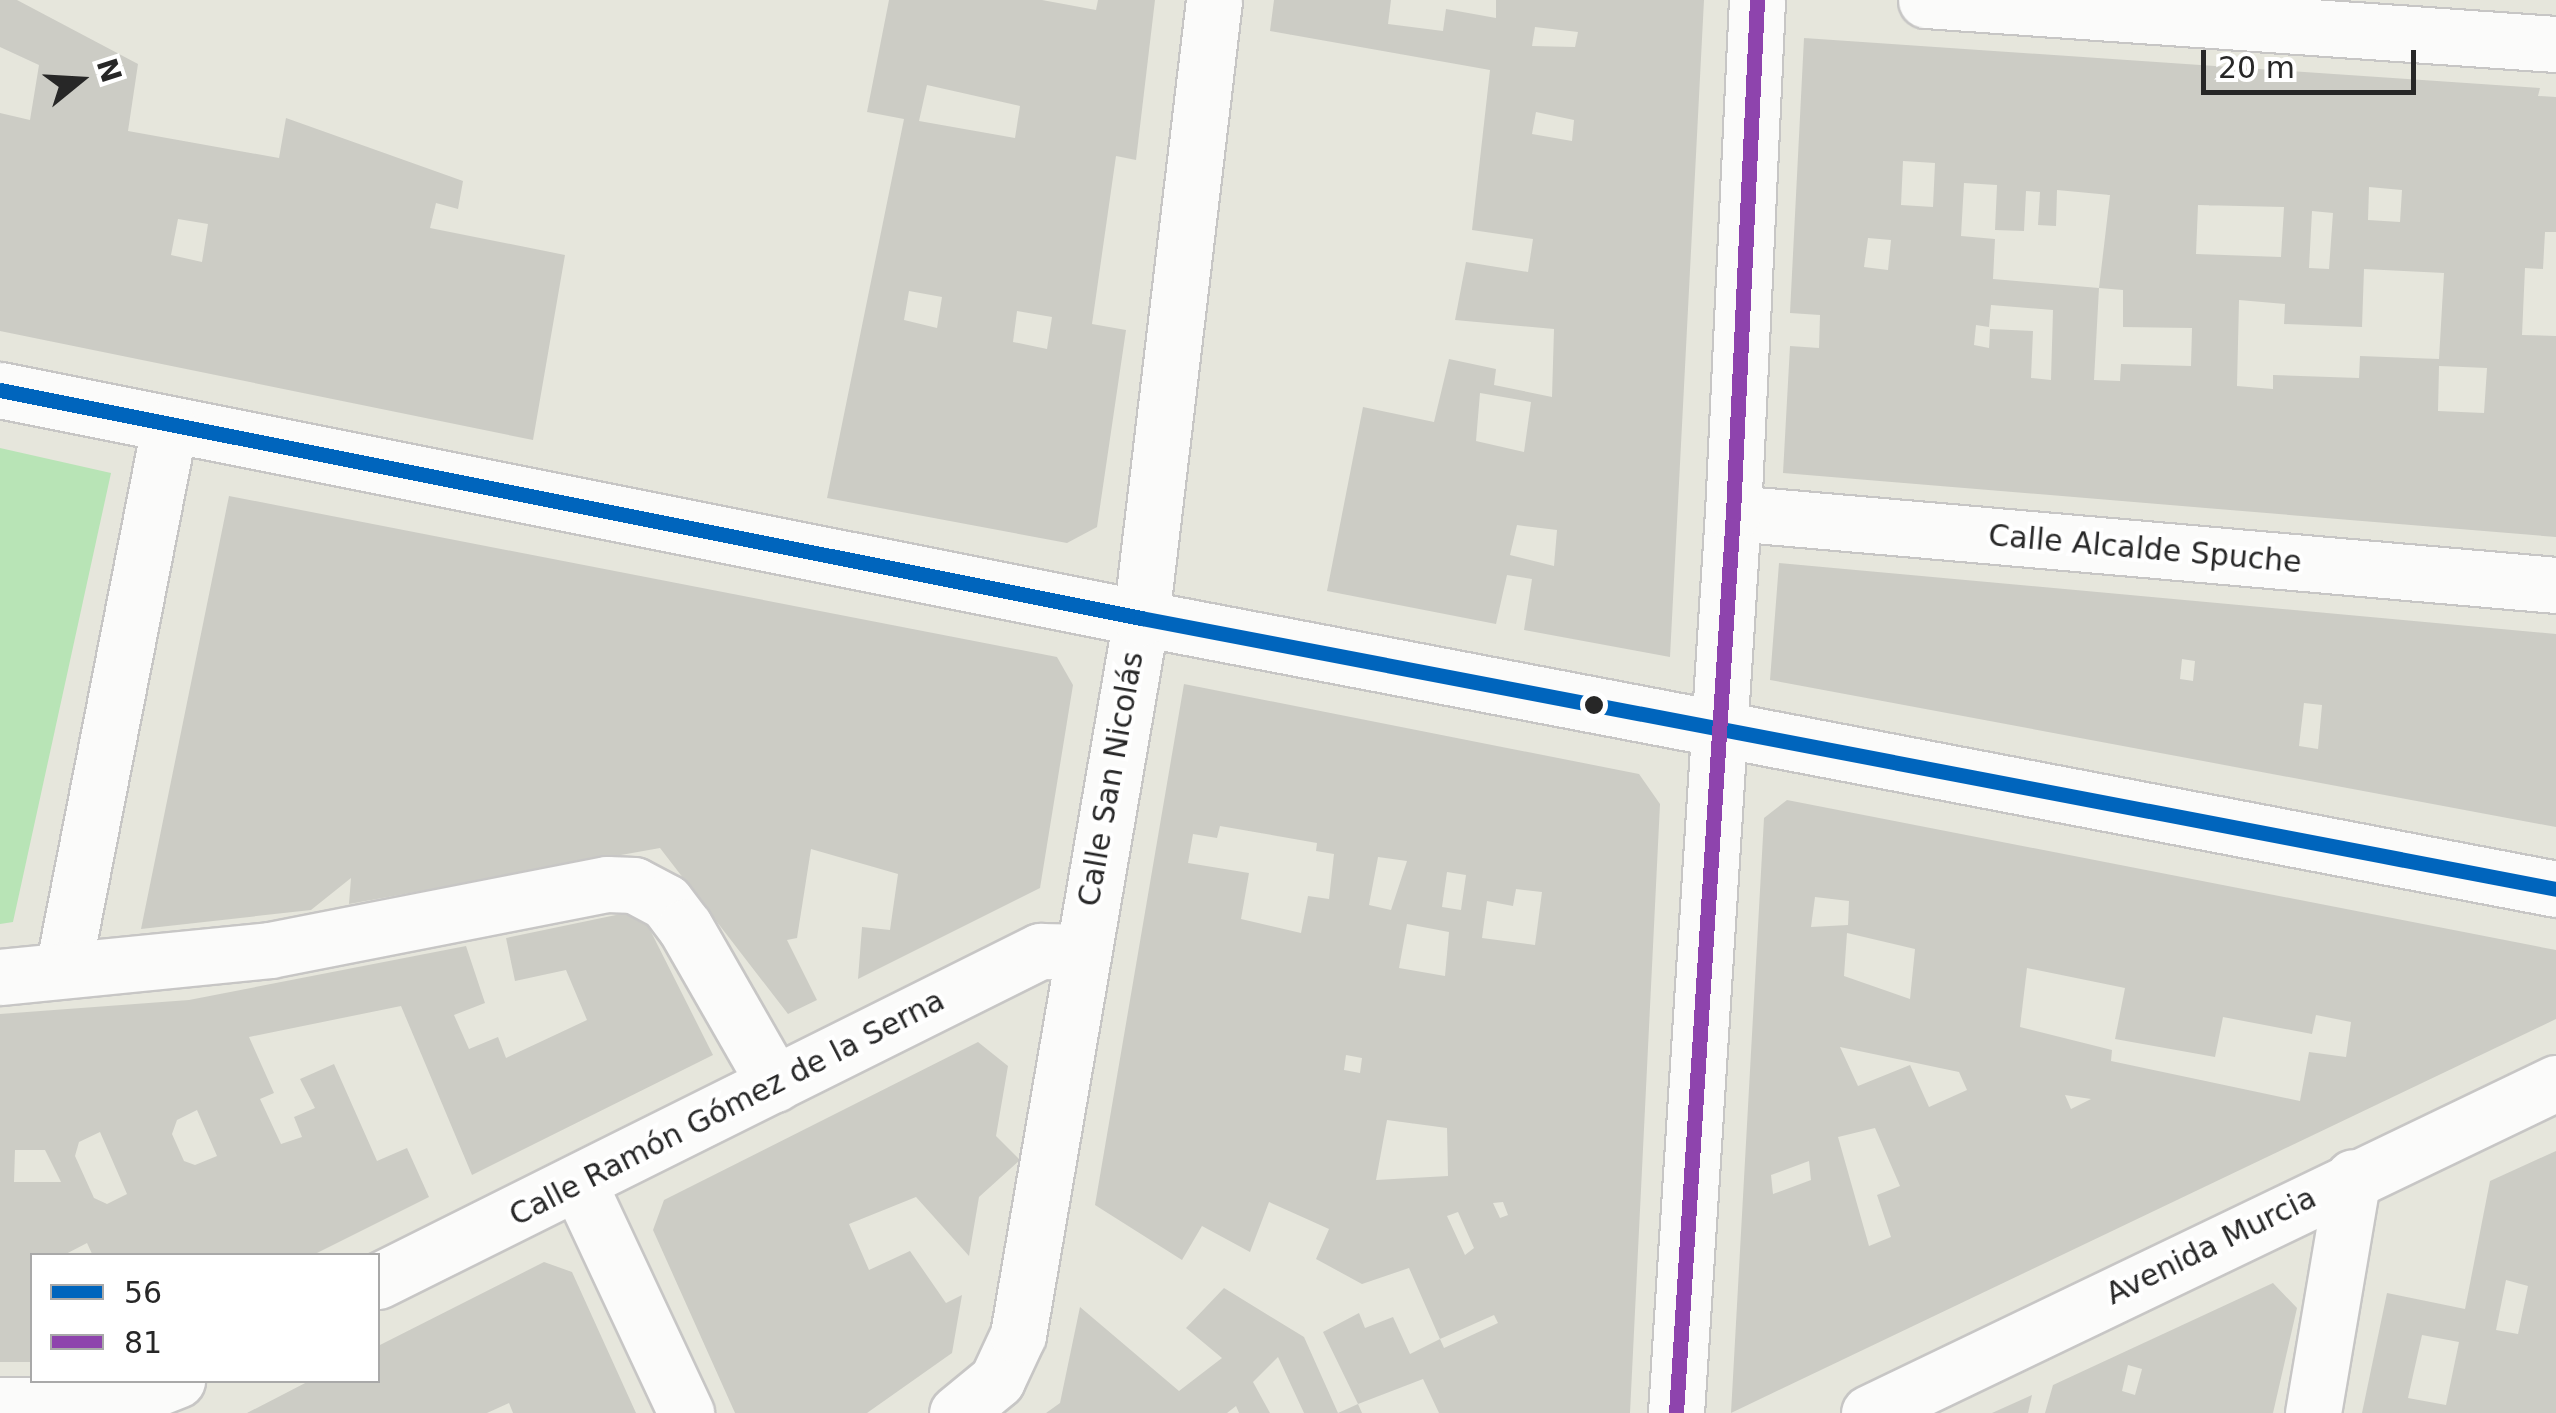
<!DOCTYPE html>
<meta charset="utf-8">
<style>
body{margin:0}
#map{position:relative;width:2556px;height:1413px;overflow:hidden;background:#e6e6dc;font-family:"DejaVu Sans",sans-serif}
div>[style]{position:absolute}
.green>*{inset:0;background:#b8e4b6}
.building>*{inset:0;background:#ccccc5}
.roads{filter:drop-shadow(2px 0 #c7c6c5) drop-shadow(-2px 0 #c7c6c5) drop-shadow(0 2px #c7c6c5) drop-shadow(0 -2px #c7c6c5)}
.street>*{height:55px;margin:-27.5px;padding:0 27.5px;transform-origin:27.5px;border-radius:27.5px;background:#fbfbfa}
.bus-1>*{height:15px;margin:-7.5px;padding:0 7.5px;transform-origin:7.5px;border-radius:7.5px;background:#0065bd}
.bus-2>*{height:15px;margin:-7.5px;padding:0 7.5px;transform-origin:7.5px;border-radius:7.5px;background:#8e44ad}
.dots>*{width:28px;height:28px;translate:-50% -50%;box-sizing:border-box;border:5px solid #fff;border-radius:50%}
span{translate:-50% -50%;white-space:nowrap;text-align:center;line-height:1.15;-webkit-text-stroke:8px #fff;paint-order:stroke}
.street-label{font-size:30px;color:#272727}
.legend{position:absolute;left:30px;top:1253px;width:350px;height:130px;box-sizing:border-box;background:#fff;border:2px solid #a9a9a9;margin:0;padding:12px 18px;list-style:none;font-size:30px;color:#272727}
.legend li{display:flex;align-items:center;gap:20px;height:50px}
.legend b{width:50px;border:2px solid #a9a9a9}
.north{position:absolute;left:30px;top:30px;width:100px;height:100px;-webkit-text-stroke:8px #fff;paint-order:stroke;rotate:72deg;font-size:28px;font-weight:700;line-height:40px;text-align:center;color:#272727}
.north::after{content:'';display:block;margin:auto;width:35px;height:45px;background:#272727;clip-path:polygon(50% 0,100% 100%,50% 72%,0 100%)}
.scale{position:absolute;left:2201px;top:50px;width:215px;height:45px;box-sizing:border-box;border:5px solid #272727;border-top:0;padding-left:12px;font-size:30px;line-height:35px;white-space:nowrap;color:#272727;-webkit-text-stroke:8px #fff;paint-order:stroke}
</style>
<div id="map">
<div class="green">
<div style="clip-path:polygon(0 448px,111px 473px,13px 922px,0 924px)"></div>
</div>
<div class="building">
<div style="clip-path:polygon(evenodd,0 0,17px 0,138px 64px,128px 131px,279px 158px,286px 118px,463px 181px,458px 209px,436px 203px,430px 228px,565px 255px,533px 440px,0 331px,0 113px,30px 120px,39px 65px,0 47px,0 0,178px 219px,208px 224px,202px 262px,171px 255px,178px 219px)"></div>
<div style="clip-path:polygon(evenodd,889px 0,1042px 0,1096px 10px,1098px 0,1155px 0,1136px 160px,1116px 156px,1092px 324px,1126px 330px,1097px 527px,1067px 543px,827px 498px,904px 119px,867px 112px,889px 0,927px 85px,1020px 106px,1015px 138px,919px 121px,927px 85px,889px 0,909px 291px,942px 297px,937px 328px,904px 320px,909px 291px,889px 0,1017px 311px,1052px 317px,1047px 349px,1013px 342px,1017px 311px)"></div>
<div style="clip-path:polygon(evenodd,1274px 0,1391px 0,1388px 24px,1443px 31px,1446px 9px,1496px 18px,1496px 0,1704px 0,1670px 657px,1524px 630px,1532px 579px,1507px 575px,1496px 624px,1327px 591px,1363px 407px,1434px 422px,1449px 359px,1496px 369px,1494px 385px,1552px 397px,1554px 329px,1455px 320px,1466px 262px,1528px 272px,1533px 239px,1472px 230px,1490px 70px,1270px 31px,1274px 0,1535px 27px,1578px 32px,1575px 47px,1532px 46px,1535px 27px,1274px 0,1536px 112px,1574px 120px,1572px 141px,1532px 134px,1536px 112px,1274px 0,1480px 393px,1531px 402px,1524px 452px,1476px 441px,1480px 393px,1274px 0,1517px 525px,1557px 530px,1554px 566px,1510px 555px,1517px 525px)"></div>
<div style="clip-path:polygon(evenodd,1804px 38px,2540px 88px,2538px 96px,2556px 97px,2556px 232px,2545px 232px,2543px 269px,2525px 268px,2522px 335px,2556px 336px,2556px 537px,1783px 473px,1790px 346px,1819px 348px,1820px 315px,1790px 313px,1804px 38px,1903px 161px,1935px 163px,1933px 207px,1901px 205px,1903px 161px,1804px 38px,1964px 183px,1997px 185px,1995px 230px,2024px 231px,2026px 191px,2040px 192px,2038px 225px,2056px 226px,2057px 190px,2110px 195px,2099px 288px,2123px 290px,2123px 327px,2192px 328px,2191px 366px,2121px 364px,2120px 381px,2094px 380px,2099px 288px,1993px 279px,1995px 239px,1961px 236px,1964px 183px,1804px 38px,2369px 187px,2402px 190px,2400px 222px,2368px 220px,2369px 187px,1804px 38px,2198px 205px,2284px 207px,2281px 257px,2196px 254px,2198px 205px,1804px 38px,2312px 211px,2333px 213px,2329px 269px,2309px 268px,2312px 211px,1804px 38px,1868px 238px,1891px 240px,1888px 270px,1864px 267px,1868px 238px,1804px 38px,2364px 269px,2444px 273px,2439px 359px,2360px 356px,2359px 378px,2273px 375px,2273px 389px,2237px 386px,2239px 300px,2285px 304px,2284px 324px,2362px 327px,2364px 269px,1804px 38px,1991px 305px,2053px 310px,2051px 380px,2031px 378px,2033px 331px,1990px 329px,1989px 348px,1974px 345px,1976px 325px,1989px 327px,1991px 305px,1804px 38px,2439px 366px,2487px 368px,2484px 413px,2438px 411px,2439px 366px)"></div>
<div style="clip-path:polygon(229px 496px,1057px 657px,1073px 685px,1040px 888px,858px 979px,862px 927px,890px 930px,898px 874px,811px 849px,797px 938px,787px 940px,817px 1000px,788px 1014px,660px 848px,349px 904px,351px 878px,311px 910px,141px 929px)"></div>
<div style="clip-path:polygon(evenodd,1779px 563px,2556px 634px,2556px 827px,1770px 680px,1779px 563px,2182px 659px,2195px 661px,2193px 681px,2180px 679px,2182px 659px,1779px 563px,2304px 703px,2322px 705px,2318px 749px,2299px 746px,2304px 703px)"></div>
<div style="clip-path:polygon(evenodd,1184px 684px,1639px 774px,1660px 804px,1630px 1413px,1439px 1413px,1423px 1379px,1358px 1404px,1323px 1332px,1359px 1313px,1365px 1328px,1393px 1317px,1410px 1354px,1440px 1339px,1409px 1268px,1362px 1284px,1316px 1259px,1329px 1229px,1269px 1202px,1250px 1252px,1202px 1226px,1182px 1260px,1095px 1205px,1184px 684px,1220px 826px,1317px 843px,1316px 851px,1334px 854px,1329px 899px,1308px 896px,1301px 933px,1241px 919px,1249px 873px,1188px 863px,1193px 834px,1217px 838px,1220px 826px,1184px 684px,1378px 857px,1407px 861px,1391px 910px,1369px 905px,1378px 857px,1184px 684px,1447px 872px,1466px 875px,1461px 910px,1442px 907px,1447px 872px,1184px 684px,1516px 889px,1542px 892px,1535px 945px,1482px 938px,1487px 901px,1513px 906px,1516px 889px,1184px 684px,1407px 924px,1449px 932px,1445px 976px,1399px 968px,1407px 924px,1184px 684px,1346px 1055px,1362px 1058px,1360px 1073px,1344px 1070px,1346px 1055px,1184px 684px,1387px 1120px,1447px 1128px,1448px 1176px,1376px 1180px,1387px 1120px,1184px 684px,1503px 1202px,1508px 1215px,1500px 1218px,1493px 1203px,1503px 1202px,1184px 684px,1458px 1212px,1474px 1248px,1465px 1255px,1447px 1216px,1458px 1212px,1184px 684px,1494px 1315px,1498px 1323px,1444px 1348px,1440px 1339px,1494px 1315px)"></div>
<div style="clip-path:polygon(evenodd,1787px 800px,2556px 950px,2556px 1019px,1731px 1413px,1764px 818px,1787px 800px,1815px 897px,1849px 901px,1848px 925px,1811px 927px,1815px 897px,1787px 800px,1847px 933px,1915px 949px,1910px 999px,1844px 976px,1847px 933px,1787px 800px,2027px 968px,2125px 988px,2115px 1039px,2215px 1057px,2223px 1017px,2312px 1034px,2316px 1015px,2351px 1022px,2346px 1057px,2309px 1052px,2300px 1101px,2111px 1061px,2112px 1050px,2020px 1027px,2027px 968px,1787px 800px,1840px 1047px,1959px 1072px,1967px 1090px,1929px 1107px,1910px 1065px,1858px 1086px,1840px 1047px,1787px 800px,2065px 1095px,2091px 1099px,2071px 1109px,2065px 1095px,1787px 800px,1875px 1128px,1900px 1186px,1877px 1195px,1891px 1237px,1869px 1246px,1838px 1137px,1875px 1128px,1787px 800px,1809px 1161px,1811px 1180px,1773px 1194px,1771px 1175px,1809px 1161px)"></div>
<div style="clip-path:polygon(evenodd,640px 910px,713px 1055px,472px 1175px,401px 1006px,249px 1037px,274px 1093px,260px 1099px,281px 1144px,302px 1137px,294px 1117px,315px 1108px,300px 1079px,334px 1064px,377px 1161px,407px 1148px,429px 1197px,311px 1256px,93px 1256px,87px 1243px,62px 1256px,32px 1256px,32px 1362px,0 1362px,0 1014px,189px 1000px,466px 946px,485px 1003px,454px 1015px,469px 1049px,498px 1037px,506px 1058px,587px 1020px,566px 970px,515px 981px,506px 938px,640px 910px,197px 1110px,217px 1156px,195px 1165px,184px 1161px,172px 1134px,177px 1120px,197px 1110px,640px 910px,100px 1132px,127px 1194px,107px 1204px,94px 1198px,75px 1156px,79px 1142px,100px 1132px,640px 910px,15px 1150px,45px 1150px,61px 1182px,14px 1182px,15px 1150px)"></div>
<div style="clip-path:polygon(978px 1042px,1008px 1066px,996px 1136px,1020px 1160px,979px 1197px,969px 1256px,916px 1197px,849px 1224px,869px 1270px,910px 1251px,946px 1303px,962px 1295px,952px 1353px,867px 1413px,735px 1413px,653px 1230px,664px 1200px)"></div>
<div style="clip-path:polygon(evenodd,2556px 1151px,2556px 1413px,2362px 1413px,2387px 1293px,2465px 1309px,2490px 1181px,2556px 1151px,2506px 1280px,2528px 1286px,2518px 1334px,2496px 1330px,2506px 1280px,2556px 1151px,2422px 1335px,2459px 1342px,2446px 1405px,2408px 1398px,2422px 1335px)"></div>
<div style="clip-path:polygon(544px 1262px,572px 1272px,636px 1413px,513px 1413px,509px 1403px,487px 1413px,247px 1413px,311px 1380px,378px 1380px,378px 1346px)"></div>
<div style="clip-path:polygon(evenodd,2273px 1283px,2297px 1308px,2273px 1413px,2045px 1413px,2053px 1385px,2273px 1283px,2128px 1365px,2142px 1369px,2135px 1395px,2122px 1391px,2128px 1365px)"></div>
<div style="clip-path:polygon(1224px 1288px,1304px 1337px,1338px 1413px,1358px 1404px,1362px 1413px,1304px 1413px,1278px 1357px,1253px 1382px,1270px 1413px,1239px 1413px,1236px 1406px,1227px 1413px,1046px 1413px,1060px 1403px,1080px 1307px,1179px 1391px,1222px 1358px,1186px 1328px)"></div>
<div style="clip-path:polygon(2032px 1395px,2028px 1413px,1992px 1413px)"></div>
</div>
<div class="roads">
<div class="street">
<div style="left:1926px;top:0;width:632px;rotate:4deg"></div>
<div style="left:0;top:390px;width:1164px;rotate:11.3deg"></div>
<div style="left:1141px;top:618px;width:1441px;rotate:10.84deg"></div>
<div style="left:1733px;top:513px;width:826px;rotate:5deg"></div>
<div style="left:63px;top:969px;width:552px;rotate:-78.93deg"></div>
<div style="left:0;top:977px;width:271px;rotate:-5.7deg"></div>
<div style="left:270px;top:950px;width:343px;rotate:-11.1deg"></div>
<div style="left:607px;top:884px;width:27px;rotate:2deg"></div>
<div style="left:634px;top:885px;width:36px;rotate:28deg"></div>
<div style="left:666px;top:902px;width:31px;rotate:53deg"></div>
<div style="left:685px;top:927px;width:181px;rotate:60.2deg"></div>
<div style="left:578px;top:1182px;width:255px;rotate:64.9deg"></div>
<div style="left:378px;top:1281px;width:740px;rotate:-26.5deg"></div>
<div style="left:1040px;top:951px;width:39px;rotate:1deg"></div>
<div style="left:0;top:1405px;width:114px"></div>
<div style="left:114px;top:1405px;width:68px;rotate:-21.6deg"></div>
<div style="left:957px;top:1413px;width:52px;rotate:-39.5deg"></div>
<div style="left:997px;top:1380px;width:50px;rotate:-65deg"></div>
<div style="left:1018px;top:1335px;width:727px;rotate:-80.27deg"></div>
<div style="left:1141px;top:618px;width:622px;rotate:-83.26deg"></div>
<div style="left:1676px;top:1413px;width:902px;rotate:-86.38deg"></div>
<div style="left:1733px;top:513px;width:514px;rotate:-87.32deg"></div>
<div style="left:1869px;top:1413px;width:762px;rotate:-25.66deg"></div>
<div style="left:2313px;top:1413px;width:239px;rotate:-80.4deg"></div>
</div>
</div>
<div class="bus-1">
<div style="left:0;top:390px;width:1164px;rotate:11.3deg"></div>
<div style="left:1141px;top:618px;width:1441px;rotate:10.84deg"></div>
</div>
<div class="bus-2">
<div style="left:1676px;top:1413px;width:902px;rotate:-86.38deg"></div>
<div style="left:1733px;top:513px;width:514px;rotate:-87.32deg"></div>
</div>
<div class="dots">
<div style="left:1594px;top:705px;background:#272727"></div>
</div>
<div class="street-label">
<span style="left:2145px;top:549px;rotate:5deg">Calle Alcalde Spuche</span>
<span style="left:1111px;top:779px;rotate:-80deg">Calle San Nicolás</span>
<span style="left:727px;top:1108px;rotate:-27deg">Calle Ramón Gómez de la Serna</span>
<span style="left:2211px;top:1246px;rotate:-26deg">Avenida Murcia</span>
</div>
<ul class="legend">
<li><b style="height:12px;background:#0065bd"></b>56</li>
<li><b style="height:12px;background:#8e44ad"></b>81</li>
</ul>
<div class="north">N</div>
<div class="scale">20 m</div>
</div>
